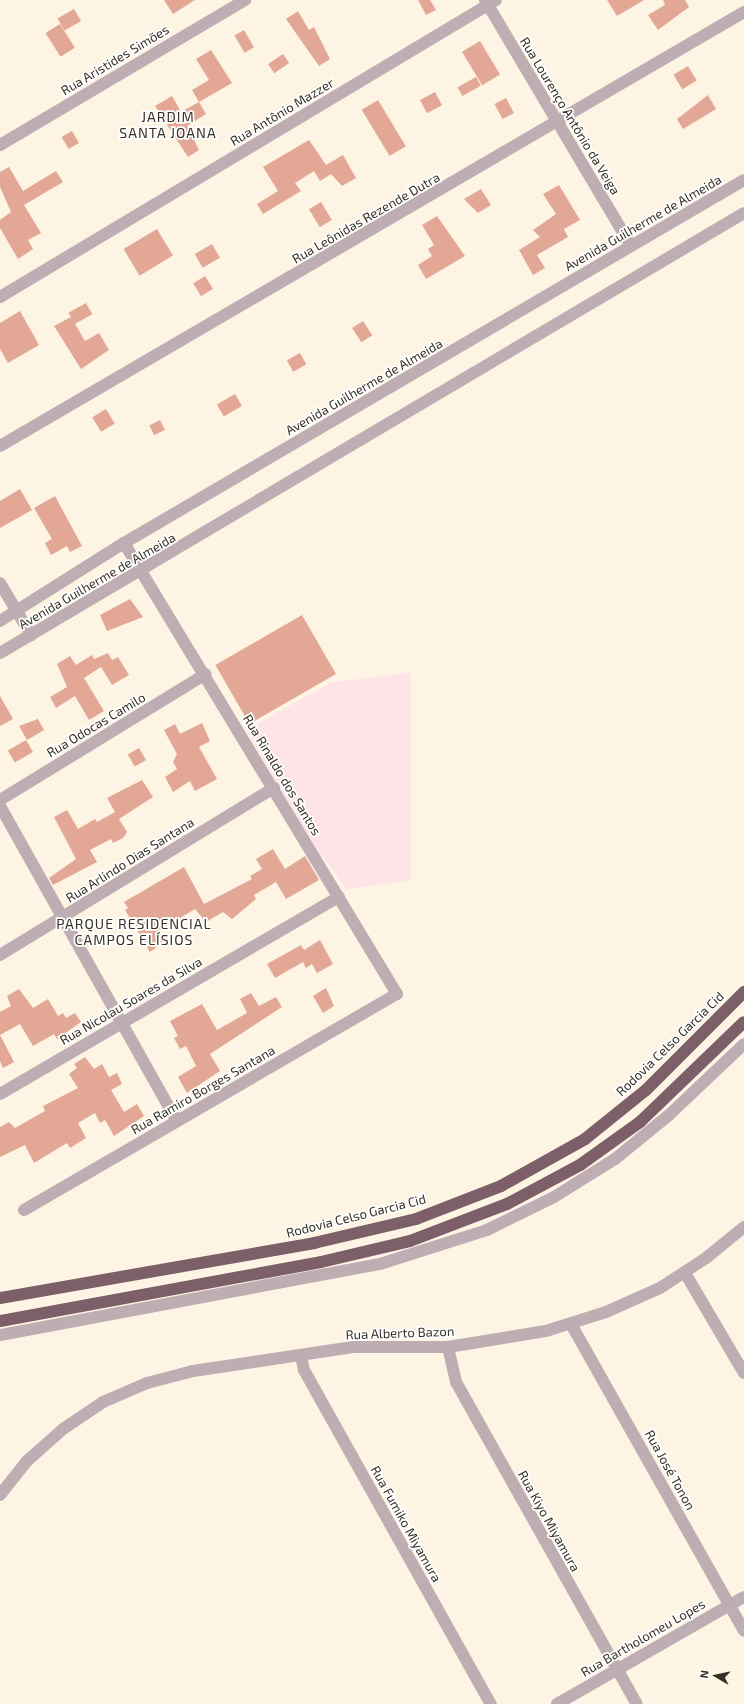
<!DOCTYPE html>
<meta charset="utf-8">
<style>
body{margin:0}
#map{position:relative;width:744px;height:1704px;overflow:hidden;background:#fdf4e3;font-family:"Exo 2",sans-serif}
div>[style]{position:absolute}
.education>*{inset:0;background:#fee3e7}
.building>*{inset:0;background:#e3a795;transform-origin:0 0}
.minor>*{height:12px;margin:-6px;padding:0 6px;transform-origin:6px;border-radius:6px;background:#beaeb3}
.highway>*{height:12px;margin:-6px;padding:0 6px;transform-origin:6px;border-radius:6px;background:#7c5f68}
span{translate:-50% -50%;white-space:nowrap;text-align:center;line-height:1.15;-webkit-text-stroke:3.5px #fff;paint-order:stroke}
.street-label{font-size:13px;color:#363126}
.neighbourhood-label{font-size:14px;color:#363126;letter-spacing:1px}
.north{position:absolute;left:696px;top:1656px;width:40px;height:40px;-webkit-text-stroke:3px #fff;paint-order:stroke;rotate:279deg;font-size:11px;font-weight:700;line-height:16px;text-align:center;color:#363126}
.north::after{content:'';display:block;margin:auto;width:14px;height:18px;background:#363126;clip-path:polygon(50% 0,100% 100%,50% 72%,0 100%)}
</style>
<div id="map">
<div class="education">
<div style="clip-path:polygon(411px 673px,411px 880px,347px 889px,310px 840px,246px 730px,332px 682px)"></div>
</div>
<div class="building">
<div style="clip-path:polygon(164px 0,195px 0,173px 14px)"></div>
<div style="clip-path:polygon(418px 0,430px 0,436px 10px,426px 15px)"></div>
<div style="clip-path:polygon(607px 0,644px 0,617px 16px)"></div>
<div style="clip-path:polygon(663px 0,685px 0,689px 7px,658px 30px,648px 15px,665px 5px)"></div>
<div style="left:74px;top:9px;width:14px;height:19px;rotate:60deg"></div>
<div style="clip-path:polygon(298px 11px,309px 30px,314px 27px,330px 59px,319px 66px,286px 19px)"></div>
<div style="left:60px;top:24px;width:28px;height:17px;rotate:58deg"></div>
<div style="left:244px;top:30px;width:20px;height:11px;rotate:60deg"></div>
<div style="left:480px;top:41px;width:39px;height:21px;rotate:59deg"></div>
<div style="clip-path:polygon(211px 50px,232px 83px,199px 102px,192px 90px,209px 80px,196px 59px)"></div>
<div style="left:283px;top:54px;width:11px;height:18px;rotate:56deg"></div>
<div style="left:688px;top:66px;width:17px;height:17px;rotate:59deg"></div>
<div style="left:476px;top:77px;width:10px;height:21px;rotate:61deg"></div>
<div style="left:435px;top:92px;width:15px;height:17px;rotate:62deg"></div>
<div style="clip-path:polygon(708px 95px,716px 109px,683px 129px,677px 119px)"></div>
<div style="clip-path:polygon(172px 96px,181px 112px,199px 102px,206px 114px,187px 126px,199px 150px,188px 157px,155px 106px)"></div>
<div style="left:506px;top:98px;width:17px;height:13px;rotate:62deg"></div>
<div style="left:378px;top:100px;width:54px;height:19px;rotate:59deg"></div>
<div style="left:72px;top:131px;width:14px;height:12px;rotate:60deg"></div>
<div style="clip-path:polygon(309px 140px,326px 165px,343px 155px,356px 178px,342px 186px,331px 174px,320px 181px,314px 171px,295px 183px,301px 191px,263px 214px,257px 204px,278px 191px,263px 167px)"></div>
<div style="clip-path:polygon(9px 167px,23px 191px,56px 171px,63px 182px,24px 205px,41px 233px,28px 240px,33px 249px,18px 259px,0 228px,0 220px,11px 212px,0 187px,0 172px)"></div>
<div style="clip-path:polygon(559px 185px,580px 220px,564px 229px,568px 237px,537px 255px,545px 268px,533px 275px,519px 250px,540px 237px,533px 230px,556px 214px,543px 194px)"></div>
<div style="clip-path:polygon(481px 189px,491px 205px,478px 213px,464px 199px)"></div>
<div style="left:321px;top:202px;width:21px;height:14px;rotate:59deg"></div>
<div style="clip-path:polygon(437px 216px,465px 256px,426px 279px,418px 265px,432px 256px,428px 249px,434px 245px,422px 225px)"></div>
<div style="left:157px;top:229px;width:31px;height:39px;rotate:59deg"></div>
<div style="left:212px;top:244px;width:16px;height:20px;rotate:60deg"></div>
<div style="left:205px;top:276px;width:15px;height:14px;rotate:58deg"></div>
<div style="left:86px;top:303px;width:13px;height:20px;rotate:61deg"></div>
<div style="clip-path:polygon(20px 311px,39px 345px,8px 363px,0 349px,0 323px)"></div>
<div style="clip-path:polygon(71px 317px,85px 341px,99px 333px,109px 350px,81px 369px,54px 326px)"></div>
<div style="left:363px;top:321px;width:17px;height:13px;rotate:57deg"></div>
<div style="left:300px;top:353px;width:13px;height:15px;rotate:61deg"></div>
<div style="left:235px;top:394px;width:14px;height:21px;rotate:60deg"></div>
<div style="left:106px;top:409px;width:17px;height:16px;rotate:59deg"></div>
<div style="left:160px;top:420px;width:11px;height:12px;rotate:63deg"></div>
<div style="clip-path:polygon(20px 489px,32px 510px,0 528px,0 501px)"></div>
<div style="clip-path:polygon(55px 496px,82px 546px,70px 552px,67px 546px,51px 555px,45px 543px,52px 539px,34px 508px)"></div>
<div style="clip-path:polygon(130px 599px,143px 617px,107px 631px,100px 615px)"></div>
<div style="left:302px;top:615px;width:68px;height:100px;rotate:60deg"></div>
<div style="clip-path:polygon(108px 653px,112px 660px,118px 657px,129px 675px,112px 685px,101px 667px,84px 678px,104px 711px,89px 720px,75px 696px,56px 708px,50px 697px,67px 687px,57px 664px,70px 656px,76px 665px,92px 655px,94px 659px)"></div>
<div style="clip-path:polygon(0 696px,13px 719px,0 726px)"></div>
<div style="clip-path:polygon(38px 719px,44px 730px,27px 740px,19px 726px)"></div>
<div style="clip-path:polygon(202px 723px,210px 741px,199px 747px,217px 779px,195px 791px,190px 781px,173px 792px,165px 777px,177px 769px,173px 762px,177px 754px,164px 730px,175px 724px,180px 734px)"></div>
<div style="left:26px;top:740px;width:14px;height:21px;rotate:60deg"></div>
<div style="left:139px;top:748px;width:14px;height:13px;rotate:60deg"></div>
<div style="clip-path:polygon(142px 780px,153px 797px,119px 819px,127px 832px,123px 838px,113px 843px,111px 839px,90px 850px,97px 862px,53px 885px,49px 878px,76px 859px,54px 817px,67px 810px,78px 829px,95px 819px,97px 822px,115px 812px,107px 798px)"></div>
<div style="clip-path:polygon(273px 849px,285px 869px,305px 856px,319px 880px,286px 899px,276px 882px,254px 895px,256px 899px,232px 919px,223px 912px,206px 922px,195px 909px,160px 930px,164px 942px,150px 952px,125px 910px,128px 908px,124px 902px,184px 867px,204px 904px,252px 879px,250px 876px,262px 869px,256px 859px)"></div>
<div style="clip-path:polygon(320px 940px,333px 964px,317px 973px,312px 964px,306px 968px,303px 962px,275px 978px,267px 964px,301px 945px,304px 950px)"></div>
<div style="clip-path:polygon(326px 988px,334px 1006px,323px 1013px,313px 996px)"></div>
<div style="clip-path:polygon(19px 989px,33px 1008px,48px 999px,58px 1016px,63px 1013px,66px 1018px,75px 1013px,81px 1022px,57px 1039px,54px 1034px,33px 1046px,20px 1024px,0 1035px,0 1012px,11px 1006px,7px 996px)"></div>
<div style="clip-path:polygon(251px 993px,259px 1006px,276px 997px,282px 1007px,210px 1054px,220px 1071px,187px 1093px,178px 1077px,196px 1066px,186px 1046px,180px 1049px,174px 1038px,178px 1036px,170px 1021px,202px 1004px,217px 1030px,247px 1013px,240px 999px)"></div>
<div style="clip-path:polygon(0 1035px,14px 1062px,3px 1068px,0 1061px)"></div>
<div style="clip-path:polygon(85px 1057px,94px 1069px,102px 1064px,109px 1077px,117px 1073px,122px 1084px,111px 1090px,124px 1112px,137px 1104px,144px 1116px,114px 1136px,105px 1120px,100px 1123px,95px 1113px,78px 1123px,86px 1138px,70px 1148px,67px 1143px,34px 1163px,25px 1145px,0 1157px,0 1127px,9px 1122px,15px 1128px,45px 1111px,43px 1106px,78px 1088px,69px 1074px,77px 1068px,74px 1064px)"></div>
</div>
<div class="minor">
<div style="left:485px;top:0;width:286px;rotate:59.3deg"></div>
<div style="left:0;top:145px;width:285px;rotate:-30.6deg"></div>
<div style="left:0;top:297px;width:578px;rotate:-30.91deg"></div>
<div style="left:0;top:446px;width:861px;rotate:-30.26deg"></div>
<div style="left:0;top:583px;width:61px;rotate:59.2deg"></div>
<div style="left:0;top:621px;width:146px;rotate:-32.2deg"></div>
<div style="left:124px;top:543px;width:718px;rotate:-30.35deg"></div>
<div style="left:0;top:653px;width:864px;rotate:-30.6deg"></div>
<div style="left:0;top:800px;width:241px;rotate:-31.5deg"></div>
<div style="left:0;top:806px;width:361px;rotate:60.7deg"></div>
<div style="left:0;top:955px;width:321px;rotate:-31.4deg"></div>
<div style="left:0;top:1094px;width:392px;rotate:-30.2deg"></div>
<div style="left:24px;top:1210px;width:431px;rotate:-30.1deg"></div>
<div style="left:397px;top:994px;width:527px;rotate:-121.19deg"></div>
<div style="left:685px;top:1273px;width:116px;rotate:59.5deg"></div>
<div style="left:571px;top:1324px;width:352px;rotate:60.6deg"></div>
<div style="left:0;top:1335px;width:387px;rotate:-10.6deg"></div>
<div style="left:380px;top:1264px;width:112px;rotate:-17.6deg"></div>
<div style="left:487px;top:1230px;width:75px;rotate:-26.2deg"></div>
<div style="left:554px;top:1197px;width:72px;rotate:-31.9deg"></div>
<div style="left:615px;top:1159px;width:70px;rotate:-39.2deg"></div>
<div style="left:669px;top:1115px;width:103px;rotate:-43.4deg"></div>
<div style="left:448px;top:1347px;width:36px;rotate:77deg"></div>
<div style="left:456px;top:1382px;width:369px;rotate:60.7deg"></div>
<div style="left:301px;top:1355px;width:15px;rotate:79deg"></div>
<div style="left:304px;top:1370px;width:383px;rotate:60.8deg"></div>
<div style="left:0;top:1495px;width:43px;rotate:-51.5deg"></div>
<div style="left:27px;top:1461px;width:48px;rotate:-41.6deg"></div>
<div style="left:63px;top:1429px;width:48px;rotate:-34deg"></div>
<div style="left:103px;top:1402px;width:48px;rotate:-23.4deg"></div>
<div style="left:147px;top:1383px;width:48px;rotate:-14.6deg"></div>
<div style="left:193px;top:1371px;width:162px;rotate:-8.5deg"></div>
<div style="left:353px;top:1347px;width:95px"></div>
<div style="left:448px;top:1347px;width:99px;rotate:-9.3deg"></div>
<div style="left:546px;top:1331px;width:63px;rotate:-17.6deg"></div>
<div style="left:606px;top:1312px;width:59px;rotate:-24deg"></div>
<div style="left:660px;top:1288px;width:55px;rotate:-33.1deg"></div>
<div style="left:706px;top:1258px;width:49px;rotate:-39.2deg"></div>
<div style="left:557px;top:1704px;width:215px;rotate:-29.8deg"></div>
</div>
<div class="highway">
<div style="left:0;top:1298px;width:319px;rotate:-9.9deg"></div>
<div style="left:314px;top:1243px;width:105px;rotate:-13.2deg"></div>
<div style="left:416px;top:1219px;width:91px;rotate:-21.2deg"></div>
<div style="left:501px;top:1186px;width:96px;rotate:-29.2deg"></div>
<div style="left:585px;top:1139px;width:78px;rotate:-38.8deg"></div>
<div style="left:646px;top:1090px;width:139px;rotate:-45deg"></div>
<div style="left:0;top:1321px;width:326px;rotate:-10.4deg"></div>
<div style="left:321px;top:1262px;width:91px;rotate:-13.3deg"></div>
<div style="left:410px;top:1241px;width:104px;rotate:-20.9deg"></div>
<div style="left:507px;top:1204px;width:83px;rotate:-28.1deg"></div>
<div style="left:580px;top:1165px;width:74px;rotate:-35.6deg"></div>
<div style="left:640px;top:1122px;width:144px;rotate:-43.9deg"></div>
</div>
<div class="street-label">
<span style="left:115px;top:60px;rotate:-31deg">Rua Aristides Simões</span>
<span style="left:282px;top:112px;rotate:-31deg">Rua Antônio Mazzer</span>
<span style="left:570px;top:116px;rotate:59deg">Rua Lourenço Antônio da Veiga</span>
<span style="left:366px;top:218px;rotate:-30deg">Rua Leônidas Rezende Dutra</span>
<span style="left:643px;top:223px;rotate:-30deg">Avenida Guilherme de Almeida</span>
<span style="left:364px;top:387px;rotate:-30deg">Avenida Guilherme de Almeida</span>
<span style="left:97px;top:581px;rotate:-30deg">Avenida Guilherme de Almeida</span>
<span style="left:96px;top:725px;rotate:-31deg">Rua Odocas Camilo</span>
<span style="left:282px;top:775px;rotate:59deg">Rua Rinaldo dos Santos</span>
<span style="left:130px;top:860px;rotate:-32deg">Rua Arlindo Dias Santana</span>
<span style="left:131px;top:1001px;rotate:-30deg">Rua Nicolau Soares da Silva</span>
<span style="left:670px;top:1044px;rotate:-44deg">Rodovia Celso Garcia Cid</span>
<span style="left:203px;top:1090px;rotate:-30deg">Rua Ramiro Borges Santana</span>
<span style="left:356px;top:1216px;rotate:-14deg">Rodovia Celso Garcia Cid</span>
<span style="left:400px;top:1333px;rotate:-2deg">Rua Alberto Bazon</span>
<span style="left:670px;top:1470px;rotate:61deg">Rua José Tonon</span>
<span style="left:549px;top:1521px;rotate:61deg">Rua Kiyo Miyamura</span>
<span style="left:406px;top:1524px;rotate:61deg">Rua Fumiko Miyamura</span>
<span style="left:643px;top:1638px;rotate:-30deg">Rua Bartholomeu Lopes</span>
</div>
<div class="neighbourhood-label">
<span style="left:168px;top:125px">JARDIM<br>SANTA JOANA</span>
<span style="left:134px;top:932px">PARQUE RESIDENCIAL<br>CAMPOS ELÍSIOS</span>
</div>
<div class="north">N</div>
</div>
